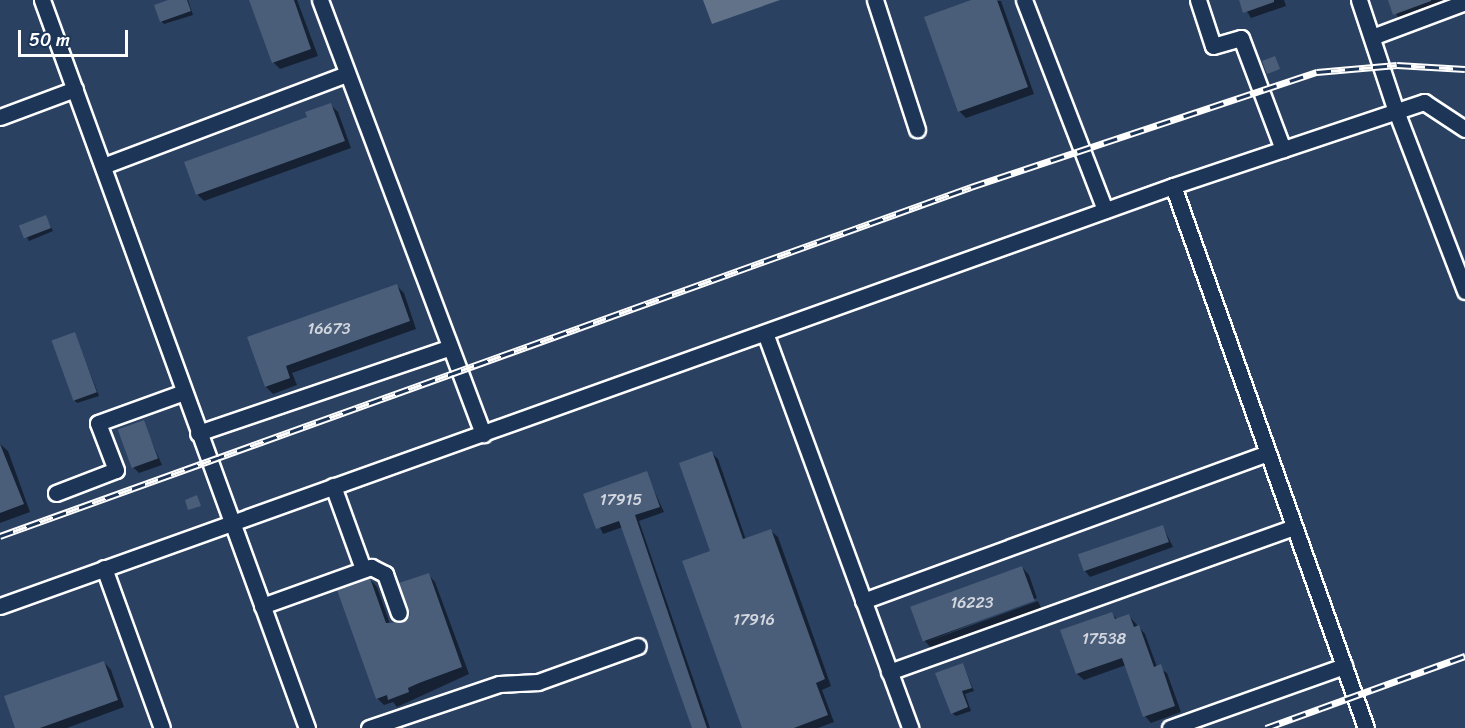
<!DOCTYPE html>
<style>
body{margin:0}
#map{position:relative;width:1465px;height:728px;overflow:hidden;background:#1d3557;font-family:Sriracha,sans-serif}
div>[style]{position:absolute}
.built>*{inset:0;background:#2a4161;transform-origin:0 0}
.water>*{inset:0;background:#617289}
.shadow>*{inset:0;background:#0007}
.building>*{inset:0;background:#4a5d79;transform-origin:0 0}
.roads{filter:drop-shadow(2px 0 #fff) drop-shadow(-2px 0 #fff) drop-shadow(0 2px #fff) drop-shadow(0 -2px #fff)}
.minor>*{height:15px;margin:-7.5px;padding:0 7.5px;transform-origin:7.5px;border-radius:7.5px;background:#1d3557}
.rail>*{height:7px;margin-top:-3.5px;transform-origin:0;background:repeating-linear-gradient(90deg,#1d3557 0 14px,#fff 0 28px);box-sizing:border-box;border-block:2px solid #fff}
span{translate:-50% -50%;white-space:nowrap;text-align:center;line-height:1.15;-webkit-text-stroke:5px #1d3557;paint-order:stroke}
.number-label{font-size:16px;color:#d2d6de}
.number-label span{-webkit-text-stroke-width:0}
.scale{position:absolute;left:18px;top:30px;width:110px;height:27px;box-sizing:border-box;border:3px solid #fff;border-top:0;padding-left:8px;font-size:18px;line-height:21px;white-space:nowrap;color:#fff;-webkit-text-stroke:4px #1d3557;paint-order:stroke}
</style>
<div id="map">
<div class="built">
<div style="left:0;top:0;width:1465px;height:728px"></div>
</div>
<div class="water">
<div style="clip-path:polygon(703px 0,780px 0,712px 24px)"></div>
</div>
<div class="shadow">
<div style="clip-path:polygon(173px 0,188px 0,193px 15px,164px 24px,161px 21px)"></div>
<div style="clip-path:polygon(251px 0,297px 0,318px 56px,280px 69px,273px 62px)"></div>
<div style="clip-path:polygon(976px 0,1001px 1px,1034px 94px,966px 118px,959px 111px)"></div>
<div style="clip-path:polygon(1240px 0,1284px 0,1286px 6px,1251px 18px)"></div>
<div style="clip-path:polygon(1389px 0,1448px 0,1399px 19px)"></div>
<div style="clip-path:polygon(331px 105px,338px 112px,351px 148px,204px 201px,197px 194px)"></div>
<div style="clip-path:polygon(46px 217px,53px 231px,29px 241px,21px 226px)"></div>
<div style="clip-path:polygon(396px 285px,404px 293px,416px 329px,292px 373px,297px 385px,273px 394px,266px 387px,249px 338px)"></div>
<div style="clip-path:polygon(75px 334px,99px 396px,77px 403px,74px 400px)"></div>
<div style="clip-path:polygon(143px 422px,162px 465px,139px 473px,134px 468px)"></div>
<div style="clip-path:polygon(0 444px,8px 451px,30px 512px,0 523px)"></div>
<div style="clip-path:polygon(711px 452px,718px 459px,746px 540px,771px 531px,778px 537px,831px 686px,822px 690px,834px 722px,818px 728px,744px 728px,712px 552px)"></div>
<div style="clip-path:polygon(646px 473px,664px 512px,639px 521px,710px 728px,693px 728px,623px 527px,603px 534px,585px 495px)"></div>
<div style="clip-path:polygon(1163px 527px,1173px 547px,1090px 577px,1085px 571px)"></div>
<div style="clip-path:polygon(1022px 567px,1029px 575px,1037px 598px,926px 642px,1038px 601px,1041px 608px,931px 648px,924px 640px,912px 607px)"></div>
<div style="clip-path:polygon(428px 574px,435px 582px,469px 674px,397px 707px,393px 702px,384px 705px,377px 698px,370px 579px,377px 587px,390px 624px,402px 624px,411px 615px)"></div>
<div style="clip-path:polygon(1111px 613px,1118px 620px,1129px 616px,1145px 634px,1157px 667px,1167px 673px,1181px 712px,1151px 723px,1145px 716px,1126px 665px,1084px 680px,1077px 674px,1062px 631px)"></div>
<div style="clip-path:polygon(104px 662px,111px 670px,124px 707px,67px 728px,17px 728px)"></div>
<div style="clip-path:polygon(963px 664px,974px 691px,965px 694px,971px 711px,956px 716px,952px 713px)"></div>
</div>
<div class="building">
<div style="clip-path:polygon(168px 0,187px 0,191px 11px,160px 22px,154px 5px)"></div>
<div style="clip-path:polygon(249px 0,294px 0,311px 49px,272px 63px)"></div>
<div style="clip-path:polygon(971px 0,997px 0,1028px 87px,958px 112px,924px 17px)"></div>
<div style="clip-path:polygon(1239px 0,1274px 0,1274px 2px,1243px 13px)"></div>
<div style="clip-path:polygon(1388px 0,1431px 0,1431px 1px,1393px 15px)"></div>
<div style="left:1275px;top:56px;width:14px;height:14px;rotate:69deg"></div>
<div style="clip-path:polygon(331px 103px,345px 141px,196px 195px,184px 162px,307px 117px,305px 112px)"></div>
<div style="left:46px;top:215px;width:14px;height:29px;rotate:69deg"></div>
<div style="clip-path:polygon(397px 284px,410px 321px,286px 366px,290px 378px,265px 387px,247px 337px)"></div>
<div style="left:75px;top:332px;width:64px;height:25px;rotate:70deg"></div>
<div style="left:144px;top:420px;width:41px;height:28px;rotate:70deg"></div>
<div style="clip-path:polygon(0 444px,24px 504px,0 513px)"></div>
<div style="clip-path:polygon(712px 451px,743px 539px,771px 529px,825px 679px,816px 683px,828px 715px,794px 728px,742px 728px,682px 561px,710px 551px,679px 463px)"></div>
<div style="clip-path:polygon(647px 471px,660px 507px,635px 515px,707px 728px,692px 728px,619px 521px,596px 529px,583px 494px)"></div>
<div style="clip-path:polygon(197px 495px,201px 506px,188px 510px,185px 500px)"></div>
<div style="left:1163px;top:525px;width:18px;height:90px;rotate:71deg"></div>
<div style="left:1022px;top:566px;width:37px;height:119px;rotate:70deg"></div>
<div style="clip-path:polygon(429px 573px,462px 667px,419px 683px,408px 688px,409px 692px,388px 700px,387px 695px,376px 699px,337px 590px,370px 578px,386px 623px,402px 622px,410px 615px,399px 583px)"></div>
<div style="clip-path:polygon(1112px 612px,1115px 619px,1129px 614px,1134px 627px,1139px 625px,1154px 667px,1161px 664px,1175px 706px,1143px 717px,1122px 658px,1076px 674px,1060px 630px)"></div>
<div style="clip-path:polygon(104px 661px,118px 700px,40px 728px,15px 728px,4px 696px)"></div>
<div style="clip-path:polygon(963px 663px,972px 688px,962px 691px,968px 707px,951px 714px,935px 673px)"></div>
</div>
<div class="roads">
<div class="minor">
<div style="left:42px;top:0;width:775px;rotate:70deg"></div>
<div style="left:320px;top:0;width:464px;rotate:69.4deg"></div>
<div style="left:875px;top:0;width:136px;rotate:72deg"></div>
<div style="left:1024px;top:0;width:225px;rotate:68.9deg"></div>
<div style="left:1198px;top:0;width:48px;rotate:71.9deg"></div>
<div style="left:1213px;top:46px;width:29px;rotate:-16deg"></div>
<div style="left:1241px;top:38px;width:119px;rotate:69.3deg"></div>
<div style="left:1359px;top:0;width:117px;rotate:71.6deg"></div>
<div style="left:1396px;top:111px;width:193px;rotate:69deg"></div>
<div style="left:1372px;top:37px;width:99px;rotate:-20.6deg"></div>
<div style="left:0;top:117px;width:80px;rotate:-20.5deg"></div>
<div style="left:103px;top:166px;width:261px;rotate:-20.7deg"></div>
<div style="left:1173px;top:186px;width:575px;rotate:70.4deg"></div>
<div style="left:765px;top:333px;width:421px;rotate:69.8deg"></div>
<div style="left:198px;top:433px;width:266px;rotate:-18.8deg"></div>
<div style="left:333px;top:486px;width:88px;rotate:70.1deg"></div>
<div style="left:56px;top:493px;width:64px;rotate:-21deg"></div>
<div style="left:116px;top:470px;width:50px;rotate:-111deg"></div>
<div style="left:98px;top:423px;width:91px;rotate:-19.8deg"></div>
<div style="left:104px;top:568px;width:170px;rotate:70.1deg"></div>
<div style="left:863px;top:601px;width:431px;rotate:-20.1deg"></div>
<div style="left:0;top:606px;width:1246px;rotate:-19.7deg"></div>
<div style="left:1173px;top:186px;width:265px;rotate:-18.5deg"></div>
<div style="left:1424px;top:102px;width:49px;rotate:33.4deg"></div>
<div style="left:262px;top:606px;width:116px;rotate:-19.7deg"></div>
<div style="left:371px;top:567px;width:16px;rotate:27deg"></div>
<div style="left:385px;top:574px;width:41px;rotate:70.3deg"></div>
<div style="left:889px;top:672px;width:430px;rotate:-19.7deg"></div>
<div style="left:369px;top:728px;width:137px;rotate:-18.7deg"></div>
<div style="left:499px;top:684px;width:39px;rotate:-3deg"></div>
<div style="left:538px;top:682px;width:106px;rotate:-19.8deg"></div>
<div style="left:1170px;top:728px;width:185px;rotate:-19.6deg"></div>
</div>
</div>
<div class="rail">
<div style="left:0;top:536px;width:1032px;rotate:-19.77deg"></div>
<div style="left:971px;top:187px;width:365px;rotate:-18.4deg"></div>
<div style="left:1317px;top:72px;width:80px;rotate:-5deg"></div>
<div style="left:1397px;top:65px;width:68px;rotate:3.4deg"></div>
<div style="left:1266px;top:728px;width:212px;rotate:-19.9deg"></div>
</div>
<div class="number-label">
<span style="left:329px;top:329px">16673</span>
<span style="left:621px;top:500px">17915</span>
<span style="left:972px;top:603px">16223</span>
<span style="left:754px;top:620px">17916</span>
<span style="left:1104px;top:639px">17538</span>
</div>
<div class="scale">50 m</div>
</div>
